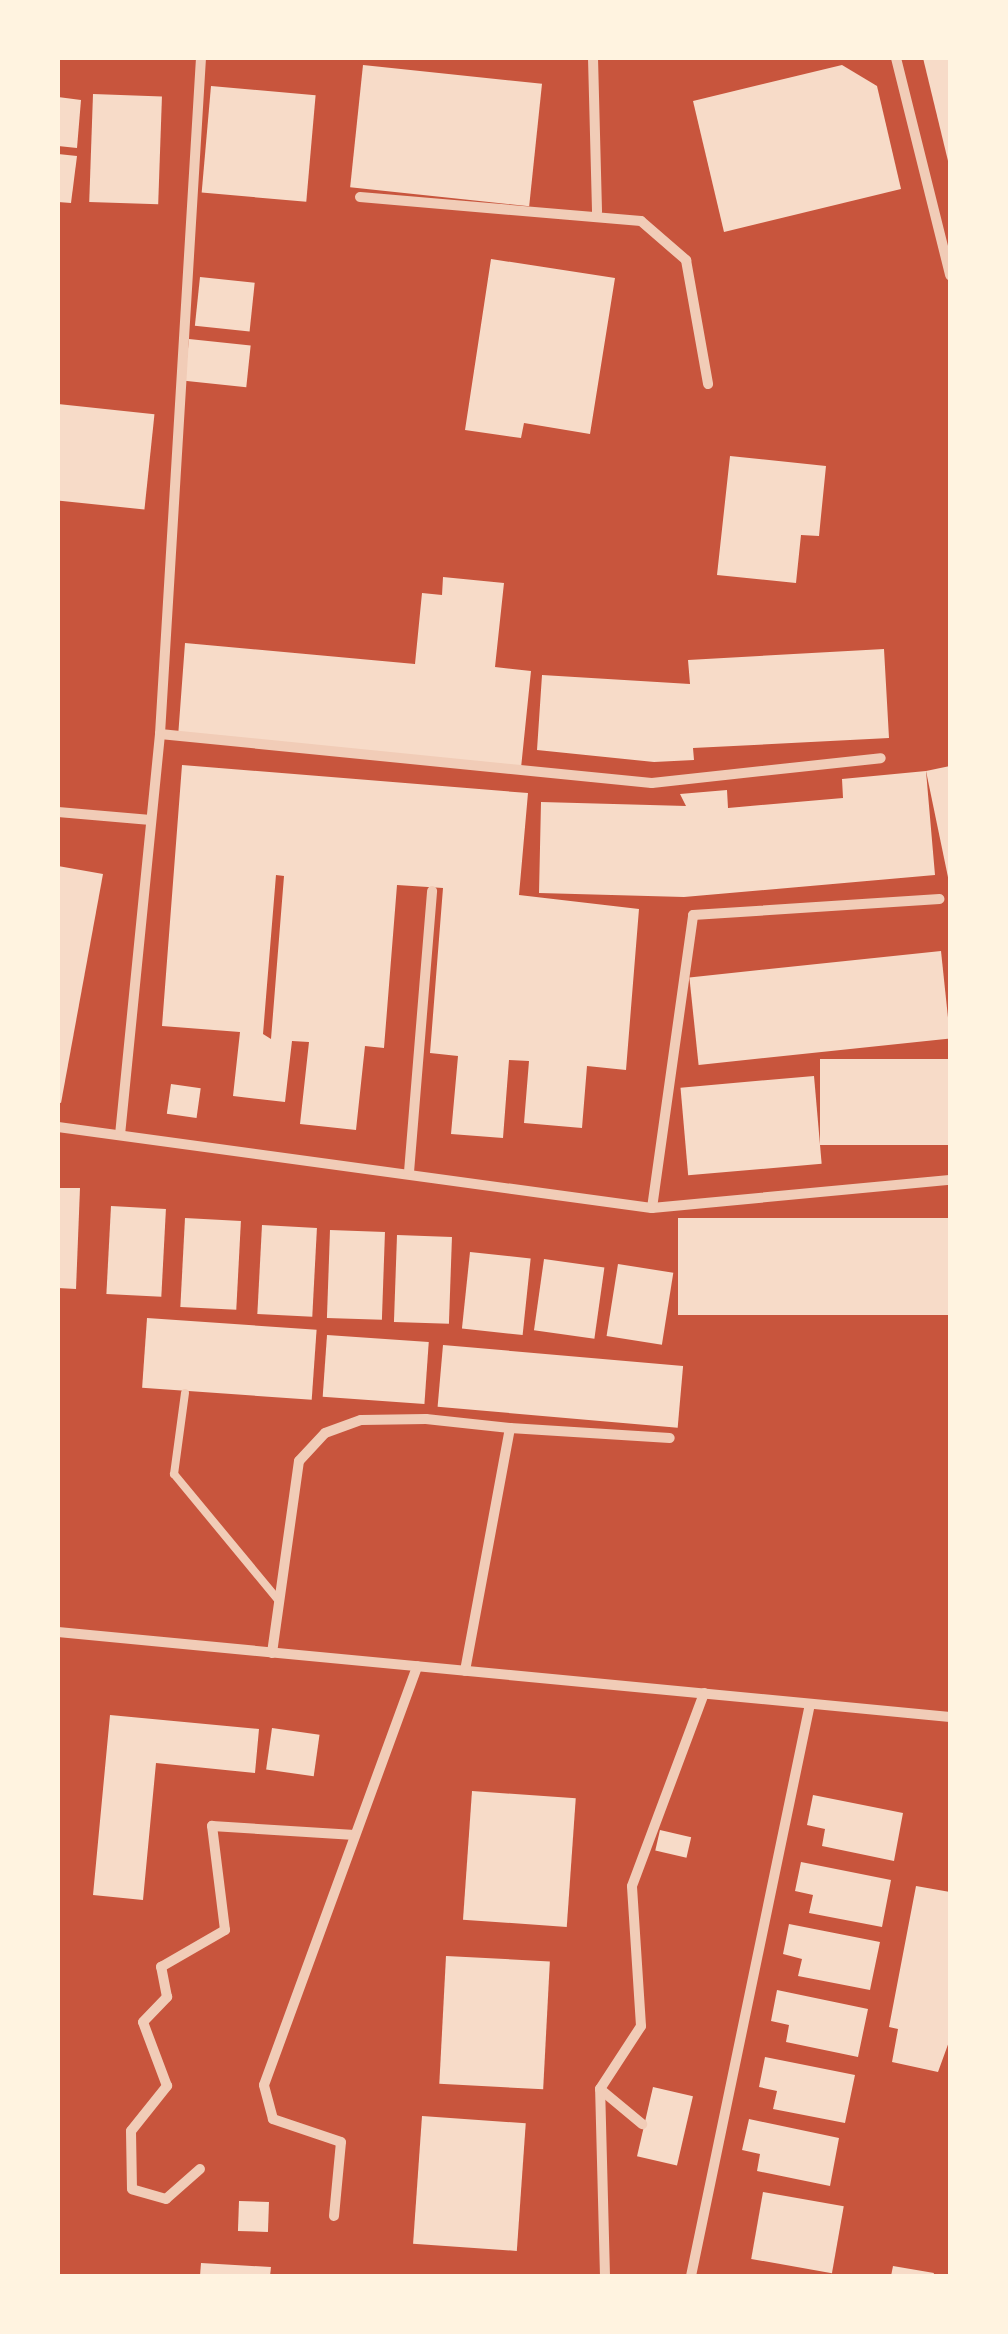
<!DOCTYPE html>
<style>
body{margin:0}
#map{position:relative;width:1008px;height:2334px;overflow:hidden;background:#c8553d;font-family:Arial,sans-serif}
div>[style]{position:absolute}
.building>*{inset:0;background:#f7dbc8;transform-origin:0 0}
.service>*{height:8px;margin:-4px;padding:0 4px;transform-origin:4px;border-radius:4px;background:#f1ccb7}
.minor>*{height:10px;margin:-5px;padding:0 5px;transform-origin:5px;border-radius:5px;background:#f1ccb7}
span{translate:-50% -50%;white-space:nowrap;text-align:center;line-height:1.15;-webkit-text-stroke:9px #fff3e0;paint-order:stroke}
.frame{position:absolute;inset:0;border:60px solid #fff3e0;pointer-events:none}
</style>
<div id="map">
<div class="building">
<div style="clip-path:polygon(923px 58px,950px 58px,950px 165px,949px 165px)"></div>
<div style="left:363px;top:65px;width:180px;height:123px;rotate:6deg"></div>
<div style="clip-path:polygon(842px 65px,877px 86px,901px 189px,724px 232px,693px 101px)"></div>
<div style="left:211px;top:86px;width:105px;height:107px;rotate:5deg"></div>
<div style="left:93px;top:94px;width:69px;height:108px;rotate:2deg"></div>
<div style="clip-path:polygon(58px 97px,81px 100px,77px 148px,58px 146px)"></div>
<div style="clip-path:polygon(58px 154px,77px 156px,71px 203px,58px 202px)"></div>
<div style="clip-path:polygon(491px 259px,615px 278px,590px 434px,524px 423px,521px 438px,465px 430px)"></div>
<div style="left:200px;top:277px;width:55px;height:49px;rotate:6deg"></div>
<div style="left:189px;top:339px;width:62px;height:42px;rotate:6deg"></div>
<div style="left:58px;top:404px;width:97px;height:96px;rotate:6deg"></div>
<div style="clip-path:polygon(730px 456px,826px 466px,819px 536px,801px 535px,796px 583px,717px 575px)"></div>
<div style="clip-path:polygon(443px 577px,504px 583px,495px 667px,531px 671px,521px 768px,178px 737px,185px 643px,415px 664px,422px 593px,442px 595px)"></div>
<div style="clip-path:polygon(884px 649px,889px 738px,693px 748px,694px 760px,654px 762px,537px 750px,542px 675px,690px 684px,688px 660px)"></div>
<div style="clip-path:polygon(evenodd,182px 765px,528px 793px,519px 895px,639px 909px,626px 1070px,587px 1066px,582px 1128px,524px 1123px,529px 1061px,509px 1060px,503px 1138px,451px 1134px,458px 1056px,430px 1053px,443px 888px,397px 885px,384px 1048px,365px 1046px,356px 1130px,300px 1124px,309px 1042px,292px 1041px,285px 1102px,233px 1096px,240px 1032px,162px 1026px,182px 765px,276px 875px,284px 876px,271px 1039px,263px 1034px,276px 875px)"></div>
<div style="clip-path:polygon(950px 766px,950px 882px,949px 882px,926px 771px)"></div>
<div style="clip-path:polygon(926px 771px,935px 875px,684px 897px,539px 893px,541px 802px,686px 806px,680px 794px,727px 790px,728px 808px,843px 798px,842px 779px)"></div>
<div style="clip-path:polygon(58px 866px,103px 874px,61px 1103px,58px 1102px)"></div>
<div style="left:941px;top:951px;width:88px;height:253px;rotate:84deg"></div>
<div style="left:950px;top:1059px;width:86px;height:130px;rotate:90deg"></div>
<div style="left:814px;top:1076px;width:88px;height:134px;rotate:85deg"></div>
<div style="left:171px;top:1084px;width:30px;height:30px;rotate:8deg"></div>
<div style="clip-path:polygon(58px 1188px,80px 1188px,76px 1289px,58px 1288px)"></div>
<div style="left:111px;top:1206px;width:55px;height:88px;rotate:3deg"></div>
<div style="left:185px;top:1218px;width:56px;height:89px;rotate:3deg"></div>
<div style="left:950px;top:1218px;width:97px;height:272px;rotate:90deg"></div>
<div style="left:262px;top:1225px;width:55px;height:89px;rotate:3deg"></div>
<div style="left:330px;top:1230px;width:55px;height:88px;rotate:2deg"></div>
<div style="left:397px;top:1235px;width:55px;height:87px;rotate:2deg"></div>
<div style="left:470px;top:1252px;width:61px;height:77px;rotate:6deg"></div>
<div style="left:544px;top:1259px;width:61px;height:72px;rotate:8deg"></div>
<div style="left:618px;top:1264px;width:56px;height:73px;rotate:9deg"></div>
<div style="left:147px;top:1318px;width:170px;height:70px;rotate:4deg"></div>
<div style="left:327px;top:1335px;width:102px;height:62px;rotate:4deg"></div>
<div style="left:443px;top:1345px;width:241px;height:62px;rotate:5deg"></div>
<div style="clip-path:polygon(110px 1715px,259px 1729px,255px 1773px,156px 1763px,143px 1900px,93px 1895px)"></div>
<div style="left:272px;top:1728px;width:48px;height:42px;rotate:8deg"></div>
<div style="left:472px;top:1791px;width:104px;height:129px;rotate:4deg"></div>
<div style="clip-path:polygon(813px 1795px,903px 1813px,894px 1861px,822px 1846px,825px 1829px,807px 1825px)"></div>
<div style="left:660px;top:1830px;width:32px;height:21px;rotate:13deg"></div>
<div style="clip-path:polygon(801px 1862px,891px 1880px,882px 1927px,809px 1913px,813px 1895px,795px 1891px)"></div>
<div style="clip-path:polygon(916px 1886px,950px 1892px,950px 2039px,938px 2072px,892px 2062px,898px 2029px,889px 2027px)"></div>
<div style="clip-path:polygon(789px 1924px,880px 1942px,870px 1990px,798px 1976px,802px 1959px,783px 1954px)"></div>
<div style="left:446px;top:1956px;width:104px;height:128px;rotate:3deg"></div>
<div style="clip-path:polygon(777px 1990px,868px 2009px,858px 2057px,786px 2042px,789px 2025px,771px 2021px)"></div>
<div style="clip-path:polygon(765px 2057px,855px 2075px,845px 2123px,773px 2109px,777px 2091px,759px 2087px)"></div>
<div style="left:653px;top:2087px;width:41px;height:71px;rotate:13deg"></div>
<div style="left:422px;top:2116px;width:104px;height:128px;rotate:4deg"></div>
<div style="clip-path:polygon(749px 2119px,839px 2138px,830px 2186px,757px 2171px,760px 2154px,742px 2150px)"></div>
<div style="left:763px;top:2192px;width:82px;height:68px;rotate:10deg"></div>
<div style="left:239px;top:2201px;width:30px;height:30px;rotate:2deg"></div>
<div style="clip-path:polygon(201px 2263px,271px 2267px,270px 2276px,200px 2276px)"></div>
<div style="clip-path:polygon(893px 2266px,934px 2273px,933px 2276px,891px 2276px)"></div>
</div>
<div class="service">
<div style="left:185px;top:1393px;width:82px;rotate:97.7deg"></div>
<div style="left:174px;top:1474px;width:165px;rotate:50.4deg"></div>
</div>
<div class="minor">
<div style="left:593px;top:58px;width:154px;rotate:88.5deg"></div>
<div style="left:896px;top:58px;width:224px;rotate:76deg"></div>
<div style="left:360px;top:197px;width:282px;rotate:4.9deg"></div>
<div style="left:641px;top:221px;width:60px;rotate:40.9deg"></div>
<div style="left:686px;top:260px;width:126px;rotate:79.9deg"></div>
<div style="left:160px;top:734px;width:494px;rotate:5.7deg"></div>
<div style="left:652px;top:783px;width:230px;rotate:-6.2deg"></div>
<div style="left:58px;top:812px;width:93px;rotate:4.9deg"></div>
<div style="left:58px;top:1127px;width:599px;rotate:7.77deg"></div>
<div style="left:652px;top:1208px;width:299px;rotate:-5.4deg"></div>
<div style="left:120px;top:1135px;width:403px;rotate:-84.3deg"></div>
<div style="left:160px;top:734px;width:677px;rotate:-86.53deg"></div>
<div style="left:409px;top:1172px;width:282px;rotate:-85.3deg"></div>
<div style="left:652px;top:1208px;width:296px;rotate:-82deg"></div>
<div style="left:693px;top:915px;width:247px;rotate:-3.7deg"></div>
<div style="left:510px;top:1428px;width:160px;rotate:3.6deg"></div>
<div style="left:58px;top:1632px;width:896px;rotate:5.44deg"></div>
<div style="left:272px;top:1653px;width:194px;rotate:-82deg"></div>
<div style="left:299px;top:1461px;width:38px;rotate:-47deg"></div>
<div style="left:325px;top:1433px;width:38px;rotate:-20deg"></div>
<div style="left:361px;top:1420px;width:65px;rotate:-0.9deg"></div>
<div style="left:426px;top:1419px;width:84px;rotate:6.1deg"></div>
<div style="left:510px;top:1428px;width:247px;rotate:100.5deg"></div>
<div style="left:600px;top:2089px;width:75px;rotate:-56.9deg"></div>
<div style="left:641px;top:2026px;width:140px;rotate:-93.7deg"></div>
<div style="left:632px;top:1886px;width:206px;rotate:-69.5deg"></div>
<div style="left:200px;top:2169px;width:45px;rotate:138.6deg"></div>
<div style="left:166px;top:2199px;width:35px;rotate:-164deg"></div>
<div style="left:132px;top:2189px;width:58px;rotate:-91deg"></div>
<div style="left:131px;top:2131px;width:58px;rotate:-51.3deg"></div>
<div style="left:167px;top:2086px;width:68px;rotate:-110.6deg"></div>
<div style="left:143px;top:2022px;width:35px;rotate:-46deg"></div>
<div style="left:167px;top:1997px;width:31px;rotate:-101deg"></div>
<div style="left:161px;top:1967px;width:74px;rotate:-30deg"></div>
<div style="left:225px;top:1930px;width:105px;rotate:-97.1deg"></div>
<div style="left:212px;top:1826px;width:143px;rotate:3.6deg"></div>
<div style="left:334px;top:2216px;width:74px;rotate:-84.6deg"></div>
<div style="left:341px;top:2142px;width:72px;rotate:-161.3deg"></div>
<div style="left:273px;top:2119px;width:35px;rotate:-105deg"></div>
<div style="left:264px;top:2085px;width:446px;rotate:-69.9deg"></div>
<div style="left:605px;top:2276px;width:187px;rotate:-91.5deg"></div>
<div style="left:600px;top:2089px;width:55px;rotate:39.8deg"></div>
<div style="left:691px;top:2276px;width:584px;rotate:-78.25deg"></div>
</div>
<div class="frame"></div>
</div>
